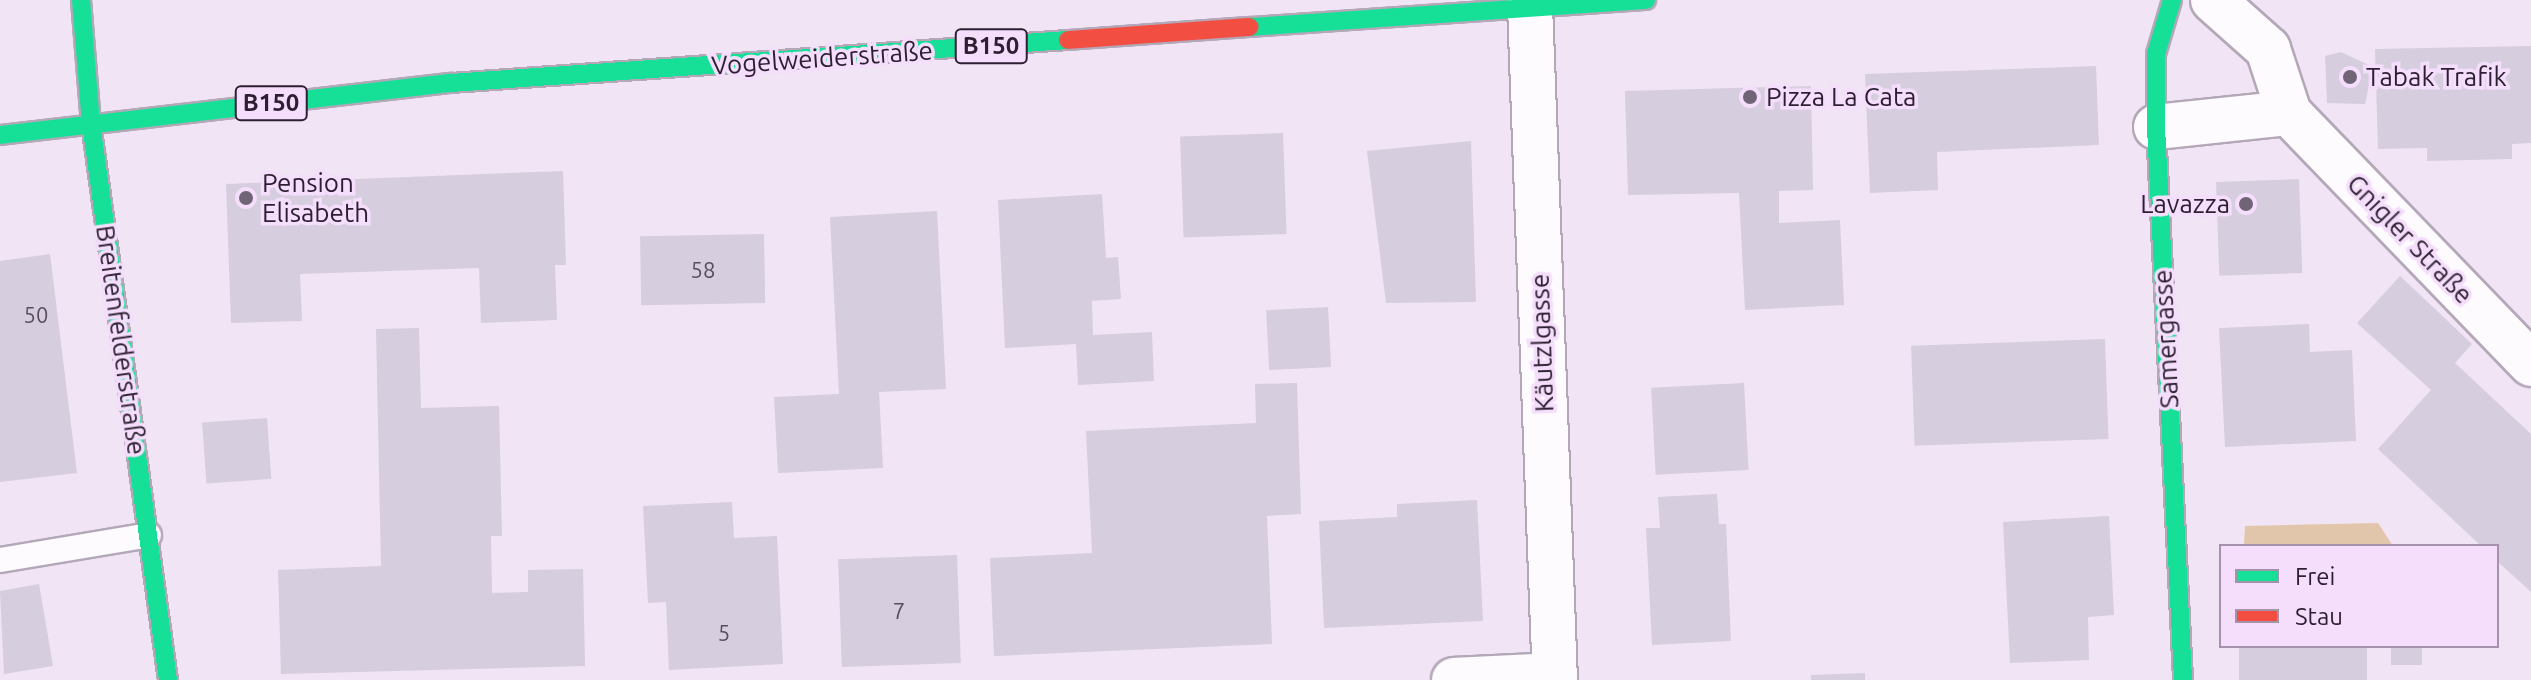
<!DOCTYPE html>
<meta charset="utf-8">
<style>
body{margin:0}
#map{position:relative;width:2531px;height:680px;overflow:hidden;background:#f0e4f5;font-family:Ubuntu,sans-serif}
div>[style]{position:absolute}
.green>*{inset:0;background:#e2c6ab}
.building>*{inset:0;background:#d6cddf;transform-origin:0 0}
.roads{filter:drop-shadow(2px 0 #b4a8b8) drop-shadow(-2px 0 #b4a8b8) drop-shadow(0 2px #b4a8b8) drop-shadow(0 -2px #b4a8b8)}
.lane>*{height:24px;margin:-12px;padding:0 12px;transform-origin:12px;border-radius:12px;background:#fdfbfe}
.street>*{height:44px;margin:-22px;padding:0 22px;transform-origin:22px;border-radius:22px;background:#fdfbfe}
.fast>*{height:18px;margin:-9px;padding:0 9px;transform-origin:9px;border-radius:9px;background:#16e098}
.jam>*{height:18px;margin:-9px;padding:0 9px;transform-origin:9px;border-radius:9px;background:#f24e42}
.dots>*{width:22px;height:22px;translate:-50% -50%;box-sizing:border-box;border:4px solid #f4defb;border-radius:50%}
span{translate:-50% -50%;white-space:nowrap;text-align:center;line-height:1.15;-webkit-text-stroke:7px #f4defb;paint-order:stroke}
.number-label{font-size:22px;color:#584c5e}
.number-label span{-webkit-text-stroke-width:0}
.shield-label span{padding:2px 6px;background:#f4defb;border:2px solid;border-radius:6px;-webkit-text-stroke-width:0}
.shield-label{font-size:24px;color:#2d1f31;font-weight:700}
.street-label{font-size:26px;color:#2d1f31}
.poi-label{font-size:26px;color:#2d1f31}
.left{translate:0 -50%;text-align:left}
.right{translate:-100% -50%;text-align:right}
.legend{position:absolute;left:2219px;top:544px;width:280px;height:104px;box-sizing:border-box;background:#f4defb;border:2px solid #a492aa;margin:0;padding:10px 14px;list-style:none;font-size:24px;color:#2d1f31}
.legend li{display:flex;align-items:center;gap:16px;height:40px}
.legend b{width:40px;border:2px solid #a492aa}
</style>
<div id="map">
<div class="green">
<div style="clip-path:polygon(2378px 523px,2393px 546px,2244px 546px,2245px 526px)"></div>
</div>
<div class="building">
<div style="clip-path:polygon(2531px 46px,2531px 143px,2512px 144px,2512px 159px,2427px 161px,2427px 148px,2378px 149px,2375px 49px)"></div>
<div style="clip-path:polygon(2341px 52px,2373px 67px,2365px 104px,2327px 103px,2325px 56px)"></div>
<div style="clip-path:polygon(2096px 66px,2099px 145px,1937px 152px,1938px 190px,1870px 193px,1865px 74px)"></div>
<div style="clip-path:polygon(1811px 86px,1813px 190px,1779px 191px,1779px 223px,1840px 220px,1844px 305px,1745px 310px,1739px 193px,1628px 195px,1625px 91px)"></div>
<div style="left:1283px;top:133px;width:101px;height:103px;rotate:88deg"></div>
<div style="clip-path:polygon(1471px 141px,1476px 302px,1386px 303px,1367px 151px)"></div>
<div style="clip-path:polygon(563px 171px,566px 265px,555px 265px,557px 320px,481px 323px,479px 268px,300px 274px,302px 321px,231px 323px,226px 184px)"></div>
<div style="left:2299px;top:179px;width:94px;height:83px;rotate:88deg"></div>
<div style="clip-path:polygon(1102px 194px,1106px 258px,1118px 257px,1121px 299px,1092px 301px,1093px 335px,1152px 332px,1154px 381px,1078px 385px,1076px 344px,1005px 348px,998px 200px)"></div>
<div style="clip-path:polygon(937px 211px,946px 389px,879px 392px,883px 468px,778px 473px,774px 397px,839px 394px,830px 217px)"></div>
<div style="left:764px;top:234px;width:69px;height:124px;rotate:89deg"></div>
<div style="clip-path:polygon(50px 254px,77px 473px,0 482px,0 261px)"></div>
<div style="clip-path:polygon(2400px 276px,2472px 344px,2455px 363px,2531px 434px,2531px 592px,2497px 561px,2497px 546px,2481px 546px,2378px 449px,2431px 390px,2357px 323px)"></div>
<div style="left:1328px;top:307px;width:60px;height:62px;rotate:87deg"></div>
<div style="clip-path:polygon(2309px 324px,2310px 352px,2352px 350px,2356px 441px,2225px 447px,2219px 328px)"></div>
<div style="clip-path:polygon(419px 328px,421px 408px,499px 406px,502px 536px,491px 536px,492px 593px,528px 592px,528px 570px,583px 569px,585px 666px,281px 674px,278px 570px,381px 566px,376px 329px)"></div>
<div style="left:2105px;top:339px;width:100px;height:194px;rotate:88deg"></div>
<div style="clip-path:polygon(1297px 383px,1301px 514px,1267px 516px,1272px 644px,994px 656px,990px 558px,1092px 553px,1086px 431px,1256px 423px,1255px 384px)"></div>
<div style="left:1744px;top:383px;width:87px;height:93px;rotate:87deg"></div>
<div style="left:267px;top:418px;width:61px;height:65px;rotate:86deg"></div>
<div style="clip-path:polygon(1717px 494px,1719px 524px,1726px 524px,1731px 641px,1652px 645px,1646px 528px,1660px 528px,1658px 497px)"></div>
<div style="clip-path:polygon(1477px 500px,1483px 621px,1324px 628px,1319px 521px,1397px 517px,1397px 504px)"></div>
<div style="clip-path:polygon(732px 502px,734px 538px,777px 536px,783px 664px,669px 670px,666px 602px,648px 603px,643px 506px)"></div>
<div style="clip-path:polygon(2109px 516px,2114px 615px,2088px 617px,2089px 660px,2010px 663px,2003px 522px)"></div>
<div style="left:957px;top:555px;width:108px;height:119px;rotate:88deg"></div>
<div style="clip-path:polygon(39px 584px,53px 666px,4px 674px,0 591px)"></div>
<div style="left:2239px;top:646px;width:128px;height:34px"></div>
<div style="left:2391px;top:646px;width:31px;height:19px"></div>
<div style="clip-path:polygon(1865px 673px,1865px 680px,1811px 680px,1811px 675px)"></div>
</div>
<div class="roads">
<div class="lane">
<div style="left:0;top:560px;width:151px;rotate:-9.5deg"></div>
</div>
<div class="street">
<div style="left:2213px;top:0;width:74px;rotate:41.7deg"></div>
<div style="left:2268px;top:49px;width:67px;rotate:71.8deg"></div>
<div style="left:2289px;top:113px;width:349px;rotate:46deg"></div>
<div style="left:1530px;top:6px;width:674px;rotate:87.88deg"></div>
<div style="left:2156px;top:127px;width:134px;rotate:-6deg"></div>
<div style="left:1454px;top:680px;width:101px;rotate:-2.8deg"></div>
</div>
<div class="fast">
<div style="left:81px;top:0;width:123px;rotate:85.4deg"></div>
<div style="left:91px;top:123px;width:562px;rotate:82.13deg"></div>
<div style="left:2172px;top:0;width:56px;rotate:106.5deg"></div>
<div style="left:2156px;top:54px;width:73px;rotate:90deg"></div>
<div style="left:2156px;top:127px;width:554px;rotate:87.2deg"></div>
<div style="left:1250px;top:27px;width:397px;rotate:-3.9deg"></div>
<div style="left:0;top:135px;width:454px;rotate:-6.6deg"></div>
<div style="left:451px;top:83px;width:618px;rotate:-3.99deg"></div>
</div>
<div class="jam">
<div style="left:1068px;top:40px;width:182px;rotate:-4.1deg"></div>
</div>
</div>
<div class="dots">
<div style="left:2350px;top:77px;background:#716476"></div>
<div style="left:1750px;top:97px;background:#716476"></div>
<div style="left:246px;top:198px;background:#716476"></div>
<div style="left:2246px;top:204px;background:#716476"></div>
</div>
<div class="number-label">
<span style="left:703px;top:270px">58</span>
<span style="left:36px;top:315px">50</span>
<span style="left:899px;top:611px">7</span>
<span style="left:724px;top:633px">5</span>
</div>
<div class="shield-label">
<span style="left:991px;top:46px">B150</span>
<span style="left:271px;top:103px">B150</span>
</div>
<div class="street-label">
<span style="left:822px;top:58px;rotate:-4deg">Vogelweiderstraße</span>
<span style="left:2410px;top:239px;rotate:46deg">Gnigler Straße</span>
<span style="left:2166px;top:339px;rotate:-93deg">Samergasse</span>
<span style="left:121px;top:340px;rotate:82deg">Breitenfelderstraße</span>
<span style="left:1542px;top:343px;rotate:-92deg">Käutzlgasse</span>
</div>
<div class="poi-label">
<span class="left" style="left:2366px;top:77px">Tabak Trafik</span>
<span class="left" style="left:1766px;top:97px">Pizza La Cata</span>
<span class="left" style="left:262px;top:198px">Pension<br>Elisabeth</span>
<span class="right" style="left:2230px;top:204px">Lavazza</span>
</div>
<ul class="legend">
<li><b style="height:10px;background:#16e098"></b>Frei</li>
<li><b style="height:10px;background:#f24e42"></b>Stau</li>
</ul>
</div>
